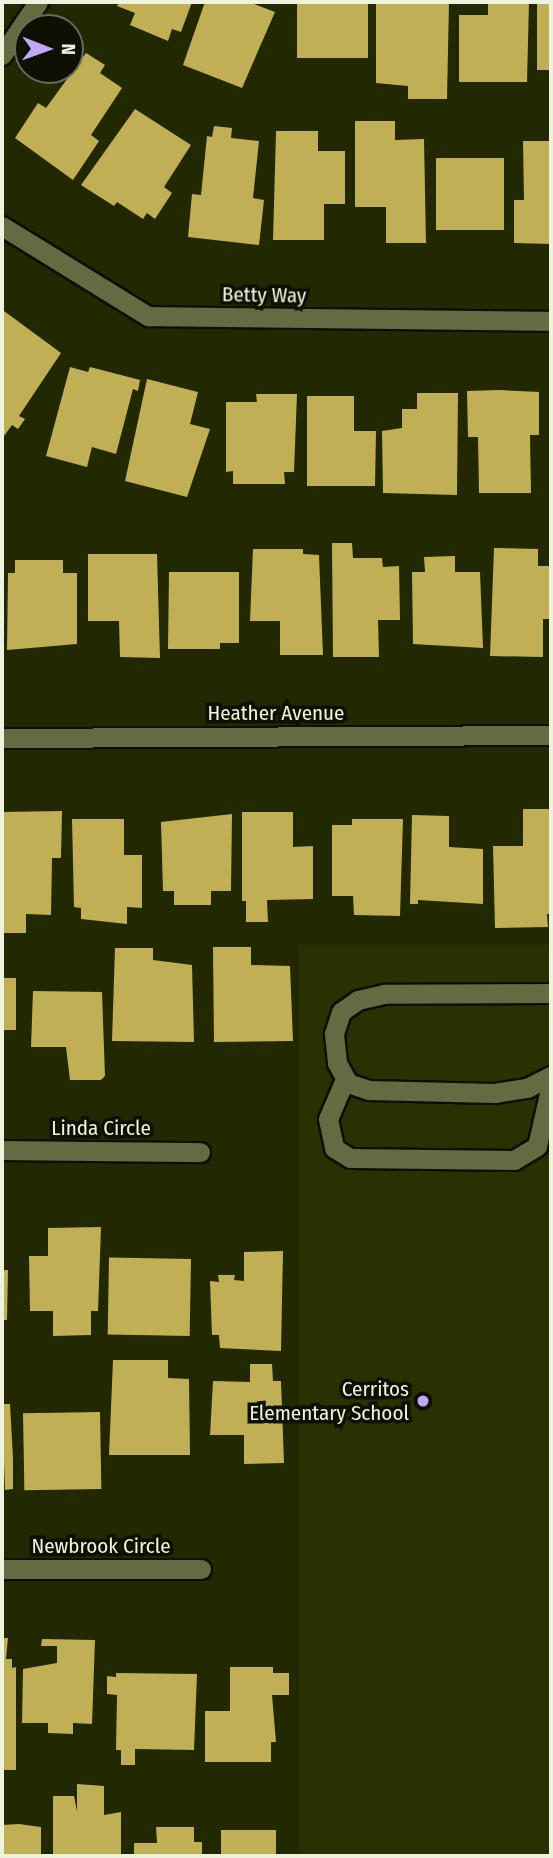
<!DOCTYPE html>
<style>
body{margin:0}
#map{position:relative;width:553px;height:1858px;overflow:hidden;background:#222900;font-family:"Fira Sans Condensed",sans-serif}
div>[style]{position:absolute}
.built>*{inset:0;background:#2a3100;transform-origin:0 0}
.building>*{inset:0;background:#c1af56;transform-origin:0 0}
.roads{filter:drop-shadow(2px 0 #0c1000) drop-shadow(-2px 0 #0c1000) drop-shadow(0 2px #0c1000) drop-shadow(0 -2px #0c1000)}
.service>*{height:19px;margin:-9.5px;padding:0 9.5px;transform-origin:9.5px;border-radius:9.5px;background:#626b41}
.minor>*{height:19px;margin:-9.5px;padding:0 9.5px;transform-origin:9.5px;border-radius:9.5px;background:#626b41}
.dots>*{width:19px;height:19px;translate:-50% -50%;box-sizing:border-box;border:4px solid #0d1002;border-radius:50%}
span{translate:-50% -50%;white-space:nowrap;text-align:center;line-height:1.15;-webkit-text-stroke:7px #0d1002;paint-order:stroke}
.street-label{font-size:21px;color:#edf3dc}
.poi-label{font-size:21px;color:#edf3dc}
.right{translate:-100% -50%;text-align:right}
.frame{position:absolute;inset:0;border:4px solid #edf3dc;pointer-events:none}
.north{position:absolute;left:14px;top:14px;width:70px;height:70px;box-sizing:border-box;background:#0d1002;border:2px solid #676b59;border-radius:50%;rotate:91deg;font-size:19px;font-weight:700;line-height:28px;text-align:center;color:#edf3dc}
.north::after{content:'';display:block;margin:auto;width:24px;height:32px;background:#c0a8f4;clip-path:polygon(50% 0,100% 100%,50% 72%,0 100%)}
</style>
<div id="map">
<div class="built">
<div style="left:299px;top:945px;width:252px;height:911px"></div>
</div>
<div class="building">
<div style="clip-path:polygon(119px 2px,192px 2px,181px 32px,172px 29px,168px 41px,130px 25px,135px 13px,117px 6px)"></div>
<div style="clip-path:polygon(205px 2px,249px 2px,275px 12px,242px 88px,183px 65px)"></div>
<div style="left:297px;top:2px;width:71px;height:56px"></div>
<div style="clip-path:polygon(376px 2px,449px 2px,447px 99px,408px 99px,408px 86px,376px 83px)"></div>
<div style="clip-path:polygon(488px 2px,529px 2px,527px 82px,459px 82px,459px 15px,488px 15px)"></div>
<div style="left:537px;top:2px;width:14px;height:68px"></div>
<div style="clip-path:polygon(86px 53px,105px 65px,100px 73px,122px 88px,91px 135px,99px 141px,73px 180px,15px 138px,38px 103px,46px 108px)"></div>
<div style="clip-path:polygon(135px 109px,191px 145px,164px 187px,172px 193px,155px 219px,147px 213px,143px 219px,117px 202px,114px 206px,81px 185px)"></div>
<div style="clip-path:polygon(355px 121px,395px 121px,395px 140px,424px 139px,426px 243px,386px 243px,386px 207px,355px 207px)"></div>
<div style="clip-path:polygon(214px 126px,232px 128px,231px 138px,259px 141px,253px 198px,264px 200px,259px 245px,188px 237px,192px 194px,201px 195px,207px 136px,212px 137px)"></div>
<div style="clip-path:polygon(276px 131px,318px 131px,318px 151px,345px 151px,345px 204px,324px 204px,324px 240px,273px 240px)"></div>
<div style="clip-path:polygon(523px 141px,551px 141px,551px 244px,514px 243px,514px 200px,524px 200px)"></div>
<div style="left:504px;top:158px;width:72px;height:68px;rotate:90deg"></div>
<div style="clip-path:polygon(4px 311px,61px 353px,19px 416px,25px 419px,18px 429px,12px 425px,4px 436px)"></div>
<div style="clip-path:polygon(70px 367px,88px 372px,90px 367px,140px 380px,138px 391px,133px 389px,116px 454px,92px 447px,87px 467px,46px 456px)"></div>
<div style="clip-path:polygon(147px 379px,198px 392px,190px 424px,210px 429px,187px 497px,125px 481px)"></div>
<div style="clip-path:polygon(499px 390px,539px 392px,539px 435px,530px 435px,531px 493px,479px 493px,478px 437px,468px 437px,467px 391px)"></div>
<div style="clip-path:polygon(417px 393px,458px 393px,457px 495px,383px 493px,382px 431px,402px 428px,402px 409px,417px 409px)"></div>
<div style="clip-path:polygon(256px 394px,297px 394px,294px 472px,284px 472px,285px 484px,233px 484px,233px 471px,226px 472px,226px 402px,257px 402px)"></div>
<div style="clip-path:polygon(307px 396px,354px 396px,354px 431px,376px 431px,375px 486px,307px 486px)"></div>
<div style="clip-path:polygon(332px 543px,352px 543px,353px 558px,382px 558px,383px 567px,399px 566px,400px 620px,378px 620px,379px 657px,333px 657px)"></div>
<div style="clip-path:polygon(494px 548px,538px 549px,538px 566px,551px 566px,551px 619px,543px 619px,543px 657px,490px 656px)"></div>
<div style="clip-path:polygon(253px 549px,303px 549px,303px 554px,319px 555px,323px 655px,280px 655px,280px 621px,250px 621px)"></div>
<div style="clip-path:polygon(88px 554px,157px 554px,160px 658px,120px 657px,119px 621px,88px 621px)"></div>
<div style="clip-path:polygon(455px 556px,455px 572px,480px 572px,483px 648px,413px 644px,412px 572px,425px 572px,424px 557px)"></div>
<div style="clip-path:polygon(15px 560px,63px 560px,63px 573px,77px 573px,77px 644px,7px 650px,8px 573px,15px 573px)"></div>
<div style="clip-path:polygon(169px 572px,239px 572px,239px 643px,220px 643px,220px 649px,168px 649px)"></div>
<div style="clip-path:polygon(523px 809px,551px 809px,551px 914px,547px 914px,548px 927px,495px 928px,493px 846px,523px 846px)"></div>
<div style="clip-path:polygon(62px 811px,61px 858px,52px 858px,51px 915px,26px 914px,26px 933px,4px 933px,2px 812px)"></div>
<div style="clip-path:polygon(242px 812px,293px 812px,293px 847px,313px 846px,313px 899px,267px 900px,268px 922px,246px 922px,246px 901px,242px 901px)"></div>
<div style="clip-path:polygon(232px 814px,231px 891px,211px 891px,211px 905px,174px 905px,174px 891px,163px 891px,161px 822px)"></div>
<div style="clip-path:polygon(412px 815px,449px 816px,449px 847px,483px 849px,483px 904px,418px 900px,418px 904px,410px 904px)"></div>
<div style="clip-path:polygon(72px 819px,124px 819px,124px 855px,142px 855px,142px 908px,127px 907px,127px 924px,81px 919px,81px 908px,74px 907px)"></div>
<div style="clip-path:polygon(352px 819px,403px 819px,400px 916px,354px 915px,353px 896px,332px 896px,332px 825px,352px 825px)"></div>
<div style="clip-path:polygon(213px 947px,251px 947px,251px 965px,290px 966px,293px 1041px,214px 1042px)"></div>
<div style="clip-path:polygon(115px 948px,153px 948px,153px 960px,192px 965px,194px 1042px,112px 1041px)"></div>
<div style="left:2px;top:978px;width:14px;height:52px"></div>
<div style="clip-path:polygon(33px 991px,102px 992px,105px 1076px,101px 1080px,70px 1080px,66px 1047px,31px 1047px)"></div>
<div style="clip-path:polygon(101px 1227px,98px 1311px,91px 1311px,91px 1335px,53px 1336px,53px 1311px,30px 1311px,29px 1256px,48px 1256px,48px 1228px)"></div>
<div style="clip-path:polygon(283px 1251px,281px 1351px,220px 1348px,219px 1335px,212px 1335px,210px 1281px,219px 1282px,218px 1275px,235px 1275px,234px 1280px,244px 1281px,244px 1252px)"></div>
<div style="left:191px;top:1259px;width:77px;height:82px;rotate:91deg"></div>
<div style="clip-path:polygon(2px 1270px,8px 1270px,7px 1320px,2px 1320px)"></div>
<div style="clip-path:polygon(113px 1360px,168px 1360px,168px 1378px,189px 1379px,190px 1455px,109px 1455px)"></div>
<div style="clip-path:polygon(250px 1364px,272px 1364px,273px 1381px,281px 1381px,284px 1463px,244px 1464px,244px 1435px,210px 1435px,213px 1381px,250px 1382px)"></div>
<div style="clip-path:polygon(2px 1404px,10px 1404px,13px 1458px,13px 1489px,5px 1490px)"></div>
<div style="left:100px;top:1412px;width:77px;height:77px;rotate:89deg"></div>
<div style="clip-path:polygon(2px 1638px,8px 1638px,6px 1659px,12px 1659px,12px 1668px,16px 1667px,16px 1770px,2px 1770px)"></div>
<div style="clip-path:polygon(42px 1639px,95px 1640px,92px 1724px,73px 1723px,73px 1734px,48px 1733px,48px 1723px,22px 1723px,23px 1669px,57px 1663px,57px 1646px,41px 1646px)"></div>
<div style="clip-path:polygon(230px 1667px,273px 1667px,273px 1673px,289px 1673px,289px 1695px,272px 1695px,276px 1742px,271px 1742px,271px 1762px,205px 1762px,205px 1711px,230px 1711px)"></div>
<div style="clip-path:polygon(116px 1673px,197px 1674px,194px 1750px,135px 1749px,135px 1765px,121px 1765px,121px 1750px,116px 1750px,117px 1695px,107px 1694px,107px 1676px,116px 1677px)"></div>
<div style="clip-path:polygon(77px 1784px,104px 1786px,104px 1815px,121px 1812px,121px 1856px,53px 1856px,53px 1796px,74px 1796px,77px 1811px)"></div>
<div style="clip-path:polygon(19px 1824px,41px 1827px,41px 1856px,2px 1856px,2px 1825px)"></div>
<div style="clip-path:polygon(156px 1827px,194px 1827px,194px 1842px,202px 1842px,202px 1856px,134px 1856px,134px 1843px,157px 1843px)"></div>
<div style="left:221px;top:1830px;width:55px;height:26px"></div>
</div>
<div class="roads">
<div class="service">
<div style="left:551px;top:993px;width:167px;rotate:179.7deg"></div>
<div style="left:384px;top:994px;width:27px;rotate:167deg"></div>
<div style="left:358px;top:1000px;width:21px;rotate:145deg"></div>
<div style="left:341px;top:1012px;width:23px;rotate:108deg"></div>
<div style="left:334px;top:1034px;width:29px;rotate:84deg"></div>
<div style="left:337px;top:1063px;width:23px;rotate:61deg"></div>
<div style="left:348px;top:1083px;width:21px;rotate:19deg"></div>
<div style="left:368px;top:1090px;width:126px;rotate:1.4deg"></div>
<div style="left:494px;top:1093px;width:33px;rotate:-9deg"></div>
<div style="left:527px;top:1088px;width:27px;rotate:-27deg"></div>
<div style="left:345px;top:1079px;width:43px;rotate:113deg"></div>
<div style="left:328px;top:1119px;width:30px;rotate:78deg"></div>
<div style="left:334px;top:1148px;width:19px;rotate:32deg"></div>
<div style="left:350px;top:1158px;width:164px;rotate:0.7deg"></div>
<div style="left:514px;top:1160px;width:27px;rotate:-31deg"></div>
<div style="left:537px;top:1146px;width:63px;rotate:-77.1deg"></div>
</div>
<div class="minor">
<div style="left:2px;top:55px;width:64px;rotate:-55.8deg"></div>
<div style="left:2px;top:226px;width:172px;rotate:31.7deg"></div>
<div style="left:148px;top:316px;width:403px;rotate:0.7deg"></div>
<div style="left:2px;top:738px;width:549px;rotate:-0.31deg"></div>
<div style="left:2px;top:1150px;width:198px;rotate:0.6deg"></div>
<div style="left:2px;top:1569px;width:199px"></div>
</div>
</div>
<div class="dots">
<div style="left:423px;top:1401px;background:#c0a8f4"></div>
</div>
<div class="street-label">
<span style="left:264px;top:295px;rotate:1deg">Betty Way</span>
<span style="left:276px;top:713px">Heather Avenue</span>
<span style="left:101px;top:1128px">Linda Circle</span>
<span style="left:101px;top:1546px">Newbrook Circle</span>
</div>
<div class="poi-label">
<span class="right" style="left:409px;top:1401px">Cerritos<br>Elementary School</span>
</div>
<div class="frame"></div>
<div class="north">N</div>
</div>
